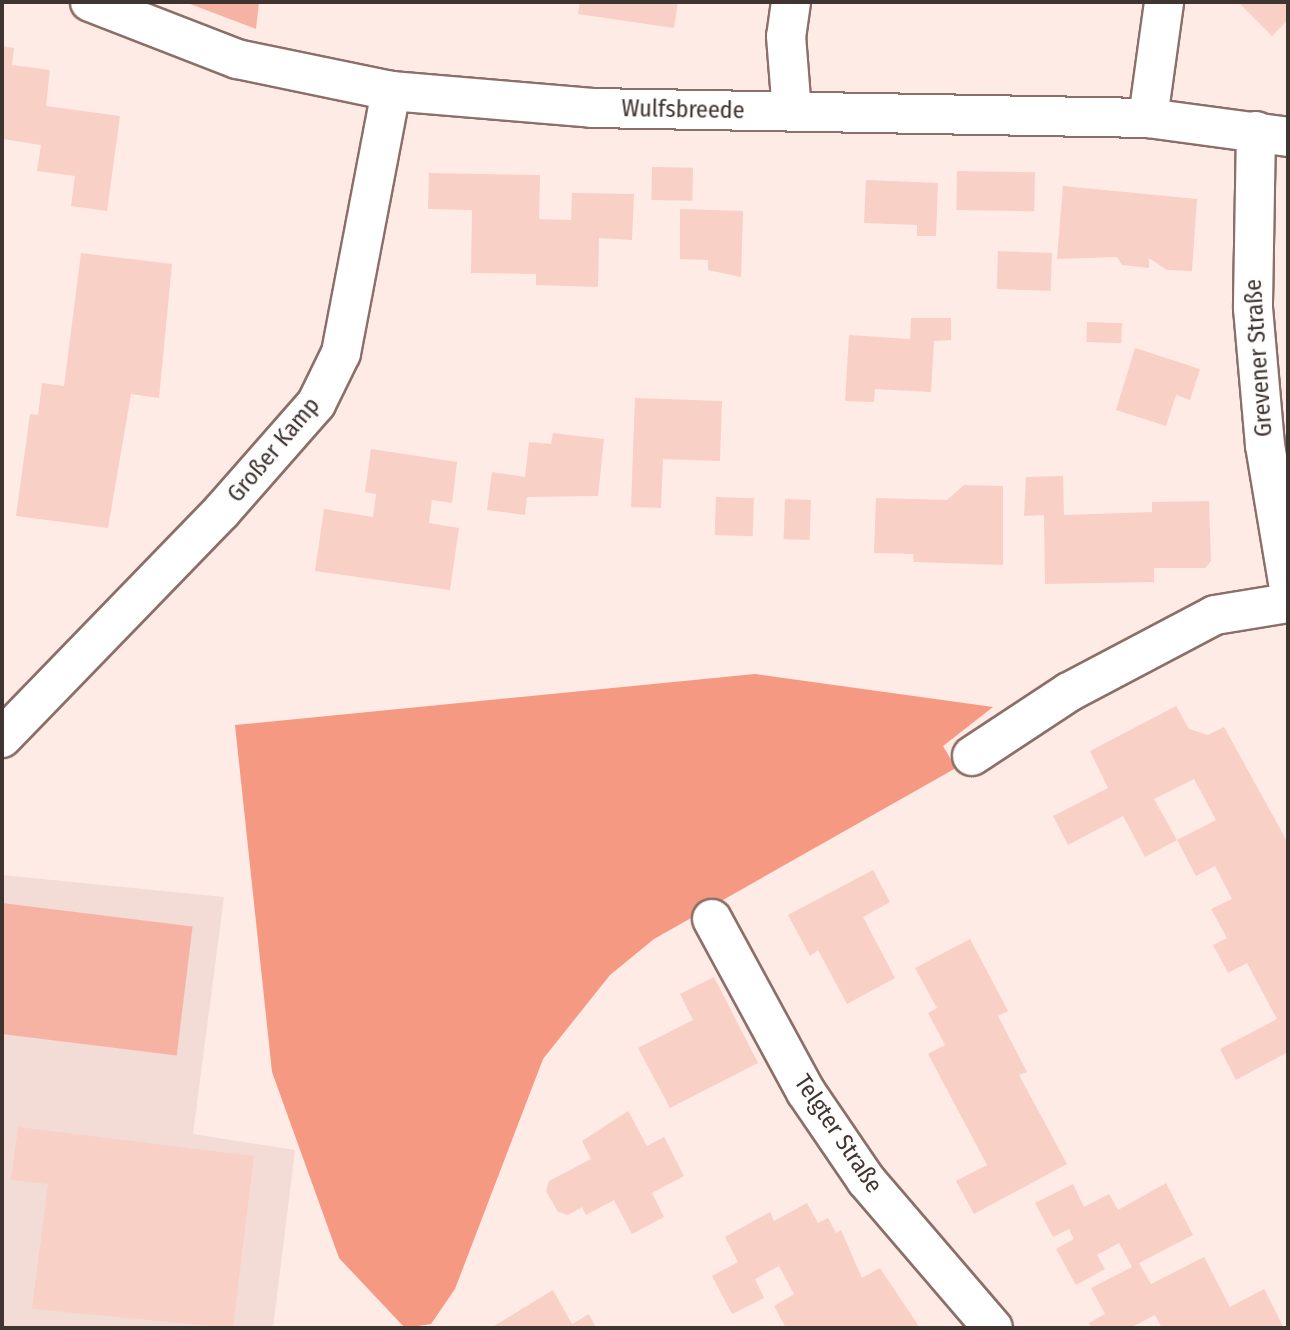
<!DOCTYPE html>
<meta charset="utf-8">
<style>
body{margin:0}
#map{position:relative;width:1290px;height:1330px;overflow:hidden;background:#feebe6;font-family:"Fira Sans Condensed",sans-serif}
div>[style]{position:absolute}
.built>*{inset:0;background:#f4dcd6}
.green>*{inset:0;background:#f6b2a2;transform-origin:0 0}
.forest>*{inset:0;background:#f69983}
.building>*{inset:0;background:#f8d0c6;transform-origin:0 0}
.roads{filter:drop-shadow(2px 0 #8b6f68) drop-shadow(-2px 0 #8b6f68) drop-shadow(0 2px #8b6f68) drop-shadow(0 -2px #8b6f68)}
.street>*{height:38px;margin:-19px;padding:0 19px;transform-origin:19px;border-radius:19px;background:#fff}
span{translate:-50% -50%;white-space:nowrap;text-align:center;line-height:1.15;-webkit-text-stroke:5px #fdfdfd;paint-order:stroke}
.street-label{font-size:24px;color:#403431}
.frame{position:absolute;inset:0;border:4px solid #403431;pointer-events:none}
</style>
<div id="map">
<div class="built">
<div style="clip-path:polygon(2px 875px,224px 897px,193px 1134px,295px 1150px,273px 1328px,2px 1328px)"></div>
</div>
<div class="green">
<div style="clip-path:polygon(185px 2px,259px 2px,256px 29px)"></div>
<div style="left:2px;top:903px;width:192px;height:130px;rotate:7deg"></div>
</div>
<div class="forest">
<div style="clip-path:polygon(755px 674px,993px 707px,943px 746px,956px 768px,654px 939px,610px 975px,543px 1059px,455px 1289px,431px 1324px,405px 1328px,339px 1258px,272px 1072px,235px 725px)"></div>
</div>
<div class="building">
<div style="clip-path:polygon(580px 2px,678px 2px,674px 28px,578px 14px)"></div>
<div style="clip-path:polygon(1238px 2px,1288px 2px,1288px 20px,1272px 36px)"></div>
<div style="clip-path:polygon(2px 46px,14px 48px,12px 65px,50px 70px,46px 106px,120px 116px,107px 211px,71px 206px,75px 176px,37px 171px,41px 145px,2px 139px)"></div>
<div style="left:652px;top:167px;width:41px;height:33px;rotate:1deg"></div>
<div style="left:957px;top:171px;width:78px;height:39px;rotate:1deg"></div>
<div style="clip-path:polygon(429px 173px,540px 175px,539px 219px,571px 220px,572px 193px,634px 194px,632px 240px,599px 238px,598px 287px,536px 285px,536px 274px,471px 273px,472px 210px,428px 209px)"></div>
<div style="clip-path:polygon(866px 180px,938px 183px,936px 236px,917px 236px,917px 225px,864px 223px)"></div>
<div style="clip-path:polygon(1063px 186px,1197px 199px,1192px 271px,1167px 270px,1149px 258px,1149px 268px,1122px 265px,1117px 257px,1057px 259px)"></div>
<div style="clip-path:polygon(680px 209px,743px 211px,741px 277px,708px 270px,708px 260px,680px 259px)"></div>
<div style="left:998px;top:251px;width:54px;height:38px;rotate:2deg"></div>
<div style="clip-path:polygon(81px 253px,172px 264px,159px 398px,131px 394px,108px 528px,16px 516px,30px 414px,38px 415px,42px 383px,64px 386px)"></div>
<div style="clip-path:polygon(911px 318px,951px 318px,951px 340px,934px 341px,931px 392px,875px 389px,874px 402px,845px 401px,849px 335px,910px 339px)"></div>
<div style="left:1087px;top:322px;width:35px;height:20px;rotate:2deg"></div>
<div style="clip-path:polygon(1135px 348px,1200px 369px,1190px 400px,1176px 395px,1166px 426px,1116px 410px)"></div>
<div style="clip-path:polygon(635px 398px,722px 401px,720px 461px,663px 459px,661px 508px,631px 507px)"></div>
<div style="clip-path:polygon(553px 433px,604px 439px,598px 496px,527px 497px,525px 515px,487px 510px,492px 472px,525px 477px,529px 442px,551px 444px)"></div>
<div style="clip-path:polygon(371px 449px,457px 462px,452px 503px,432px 500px,429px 523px,459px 528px,450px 590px,315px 571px,324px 509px,373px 517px,376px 494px,365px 492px)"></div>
<div style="clip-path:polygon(1063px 476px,1064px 515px,1152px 512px,1152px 502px,1209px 501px,1211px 561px,1205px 568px,1154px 568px,1154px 582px,1045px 584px,1044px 515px,1024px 516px,1026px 477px)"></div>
<div style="clip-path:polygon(964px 485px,1003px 486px,1003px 565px,914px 562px,913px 554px,874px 553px,876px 498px,947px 500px)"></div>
<div style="left:716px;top:497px;width:38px;height:38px;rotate:2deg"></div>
<div style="left:785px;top:499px;width:26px;height:40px;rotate:2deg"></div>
<div style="clip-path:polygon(1176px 706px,1189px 729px,1208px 735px,1224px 727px,1288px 843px,1288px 1052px,1236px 1080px,1220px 1049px,1277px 1019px,1247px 963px,1228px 973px,1213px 945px,1227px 938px,1211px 909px,1232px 899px,1215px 866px,1196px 876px,1177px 840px,1216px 820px,1194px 779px,1154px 799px,1177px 840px,1145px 857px,1123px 816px,1068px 845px,1053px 816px,1108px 788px,1090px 751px)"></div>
<div style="clip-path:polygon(873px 870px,890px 902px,863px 917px,895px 978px,847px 1004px,818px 950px,810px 956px,788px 915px)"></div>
<div style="clip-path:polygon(970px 939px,1008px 1011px,998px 1016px,1027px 1072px,1019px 1075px,1067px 1164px,974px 1214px,956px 1181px,987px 1165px,928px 1054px,945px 1045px,928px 1013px,937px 1008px,915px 968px)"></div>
<div style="clip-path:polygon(714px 977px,758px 1063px,670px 1108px,638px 1048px,693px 1020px,680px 994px)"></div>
<div style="clip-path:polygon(628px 1111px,647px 1146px,664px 1137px,684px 1176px,652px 1193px,664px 1217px,632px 1234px,614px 1200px,586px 1215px,582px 1207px,568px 1215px,558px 1212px,546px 1191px,549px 1181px,591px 1159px,582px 1141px)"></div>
<div style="clip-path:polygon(18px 1127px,254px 1156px,233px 1328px,32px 1309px,48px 1184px,11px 1180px)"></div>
<div style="clip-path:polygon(1166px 1183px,1193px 1235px,1139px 1263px,1151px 1284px,1204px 1257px,1230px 1307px,1264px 1289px,1284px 1328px,1162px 1328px,1155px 1315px,1130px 1328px,1092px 1328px,1089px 1323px,1105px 1314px,1091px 1288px,1132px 1267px,1119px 1243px,1097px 1255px,1105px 1269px,1076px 1285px,1056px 1249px,1074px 1239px,1069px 1229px,1053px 1237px,1035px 1203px,1073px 1184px,1084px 1207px,1109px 1194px,1118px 1210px)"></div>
<div style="clip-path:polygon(807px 1203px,818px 1223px,828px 1218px,836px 1233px,841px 1230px,862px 1278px,880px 1268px,920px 1328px,786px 1328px,774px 1306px,794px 1294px,779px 1266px,755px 1279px,764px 1298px,732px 1314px,712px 1276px,738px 1262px,725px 1237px,770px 1212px,774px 1221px)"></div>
<div style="clip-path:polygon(553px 1290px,572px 1324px,589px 1314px,596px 1328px,491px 1328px)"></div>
</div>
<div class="roads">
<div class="street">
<div style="left:90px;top:2px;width:158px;rotate:21.2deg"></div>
<div style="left:237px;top:59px;width:157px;rotate:11.7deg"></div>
<div style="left:391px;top:91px;width:202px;rotate:4.8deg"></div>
<div style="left:592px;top:108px;width:556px;rotate:1.03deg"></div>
<div style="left:1148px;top:118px;width:141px;rotate:7.7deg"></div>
<div style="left:791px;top:2px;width:34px;rotate:98deg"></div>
<div style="left:786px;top:36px;width:76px;rotate:85.5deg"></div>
<div style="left:1148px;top:118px;width:117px;rotate:-82.1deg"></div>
<div style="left:1256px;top:131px;width:177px;rotate:91deg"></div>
<div style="left:1253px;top:308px;width:138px;rotate:85deg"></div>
<div style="left:1265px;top:445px;width:140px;rotate:80.5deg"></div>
<div style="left:2px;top:738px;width:315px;rotate:-45.9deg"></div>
<div style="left:221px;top:512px;width:144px;rotate:-48.7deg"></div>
<div style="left:316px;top:404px;width:57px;rotate:-63.9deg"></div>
<div style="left:341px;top:353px;width:267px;rotate:-79.2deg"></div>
<div style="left:972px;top:756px;width:116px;rotate:-33.4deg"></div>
<div style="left:1069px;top:692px;width:165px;rotate:-27.8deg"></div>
<div style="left:1215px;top:615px;width:74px;rotate:-9.3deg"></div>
<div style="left:712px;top:919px;width:197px;rotate:61.5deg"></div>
<div style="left:806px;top:1092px;width:107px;rotate:55.7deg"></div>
<div style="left:866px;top:1180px;width:195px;rotate:49.4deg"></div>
</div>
</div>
<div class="street-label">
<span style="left:683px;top:110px;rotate:1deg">Wulfsbreede</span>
<span style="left:1259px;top:358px;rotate:-94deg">Grevener Straße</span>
<span style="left:274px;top:450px;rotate:-50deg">Großer Kamp</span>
<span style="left:838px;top:1134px;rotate:56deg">Telgter Straße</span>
</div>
<div class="frame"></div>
</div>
